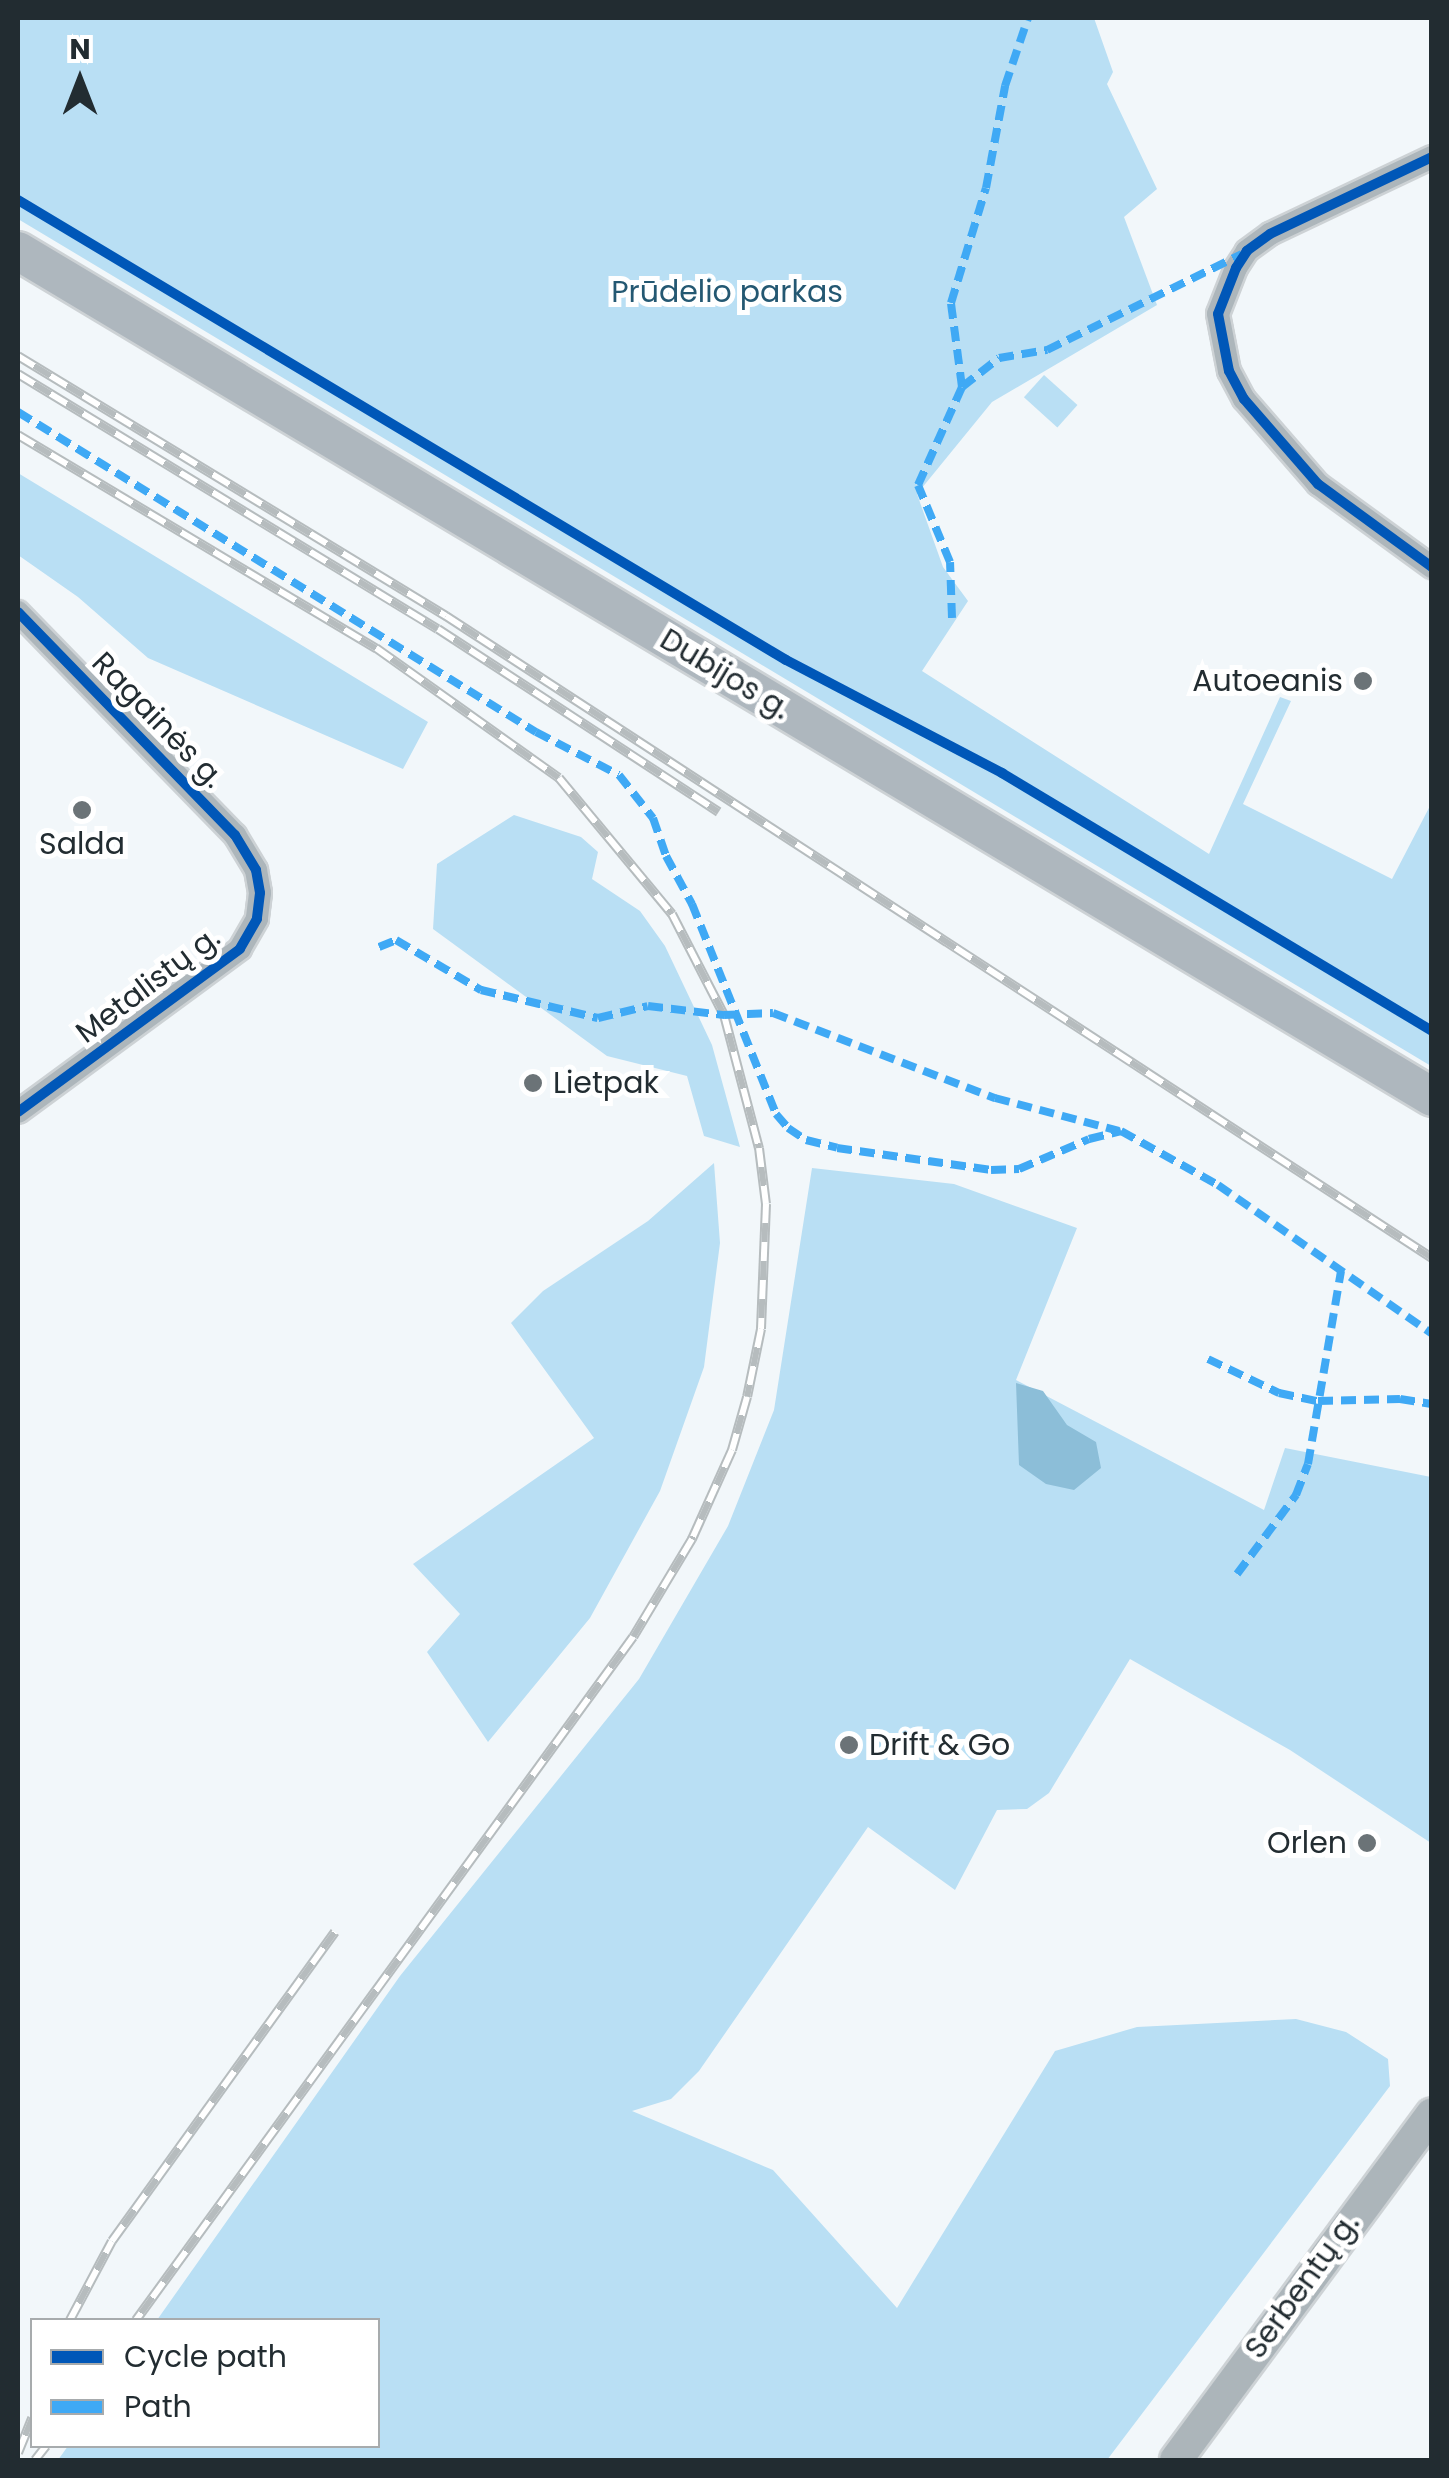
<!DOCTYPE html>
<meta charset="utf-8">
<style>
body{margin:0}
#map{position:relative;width:1449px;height:2478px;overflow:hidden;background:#f2f7fa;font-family:Poppins,sans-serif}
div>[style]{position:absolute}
.green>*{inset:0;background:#b9dff4;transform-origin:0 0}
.water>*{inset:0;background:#8cbed8}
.roads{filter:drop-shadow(2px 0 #cdd2d5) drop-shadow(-2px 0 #cdd2d5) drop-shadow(0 2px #cdd2d5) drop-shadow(0 -2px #cdd2d5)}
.street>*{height:22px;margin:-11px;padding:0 11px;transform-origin:11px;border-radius:11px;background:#adb6bb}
.secondary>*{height:32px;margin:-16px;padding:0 16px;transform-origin:16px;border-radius:16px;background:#acb5ba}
.primary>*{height:38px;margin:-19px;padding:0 19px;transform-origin:19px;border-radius:19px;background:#aeb7be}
.rail>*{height:10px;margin-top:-5px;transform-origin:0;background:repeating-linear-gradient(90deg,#fff 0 19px,#b6bcbe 0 38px);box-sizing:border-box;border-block:2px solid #b6bcbe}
.quiet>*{height:8px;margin-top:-4px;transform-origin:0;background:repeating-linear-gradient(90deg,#3fa9f5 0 15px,transparent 0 23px)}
.cycleway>*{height:10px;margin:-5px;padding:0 5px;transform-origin:5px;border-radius:5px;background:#0057b8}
.dots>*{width:28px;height:28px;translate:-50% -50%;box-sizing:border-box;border:5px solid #fff;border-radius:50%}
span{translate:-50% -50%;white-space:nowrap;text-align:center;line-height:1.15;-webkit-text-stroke:10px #fff;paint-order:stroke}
.park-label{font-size:30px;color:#245872}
.street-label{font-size:30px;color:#222c31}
.poi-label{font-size:30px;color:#222c31}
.right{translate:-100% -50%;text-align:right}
.left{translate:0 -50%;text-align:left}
.frame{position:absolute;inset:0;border:20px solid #222c31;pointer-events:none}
.legend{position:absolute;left:30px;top:2318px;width:350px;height:130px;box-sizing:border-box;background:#fff;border:2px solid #a7abad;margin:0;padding:12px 18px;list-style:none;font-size:30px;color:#222c31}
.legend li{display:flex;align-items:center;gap:20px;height:50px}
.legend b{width:50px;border:2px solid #a7abad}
.north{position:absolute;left:30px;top:30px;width:100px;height:100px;-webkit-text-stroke:8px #fff;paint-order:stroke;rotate:0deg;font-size:28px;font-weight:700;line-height:40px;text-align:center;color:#222c31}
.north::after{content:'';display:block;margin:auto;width:35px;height:45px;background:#222c31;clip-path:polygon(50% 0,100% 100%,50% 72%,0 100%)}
</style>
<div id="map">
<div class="green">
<div style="clip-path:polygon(18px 18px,1094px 18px,1113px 72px,1107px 84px,1157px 189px,1124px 217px,1157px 305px,992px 402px,917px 494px,943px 567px,968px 601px,922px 671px,1209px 854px,1280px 697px,1291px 701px,1243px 804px,1392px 879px,1431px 804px,1431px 1066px,18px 219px)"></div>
<div style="left:1044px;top:375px;width:45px;height:30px;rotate:42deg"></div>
<div style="clip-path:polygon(18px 473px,428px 722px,403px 769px,148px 658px,78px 597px,18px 555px)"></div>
<div style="clip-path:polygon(514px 815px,581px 837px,598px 852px,592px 879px,640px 911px,665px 946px,712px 1045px,740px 1147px,704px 1136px,687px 1076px,607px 1056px,433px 929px,437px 864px)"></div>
<div style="clip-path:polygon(714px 1163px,720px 1243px,704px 1367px,660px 1491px,590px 1618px,488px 1742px,427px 1652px,460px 1614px,413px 1564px,594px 1438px,511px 1323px,543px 1291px,648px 1221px)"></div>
<div style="clip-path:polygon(812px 1168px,954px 1184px,1077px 1228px,1016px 1380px,1264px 1510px,1285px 1448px,1431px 1477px,1431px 1843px,1290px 1750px,1130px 1659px,1049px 1793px,1027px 1809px,997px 1810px,955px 1890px,868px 1827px,699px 2071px,671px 2099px,632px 2111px,773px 2170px,897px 2308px,1055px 2051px,1137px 2027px,1296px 2019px,1346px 2032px,1388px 2059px,1390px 2086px,1107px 2460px,58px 2460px,68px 2446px,378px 2446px,378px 2320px,157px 2320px,400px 1976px,639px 1679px,728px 1526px,774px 1410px)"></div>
</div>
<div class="water">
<div style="clip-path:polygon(1016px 1383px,1043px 1391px,1067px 1425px,1096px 1442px,1101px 1468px,1074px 1490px,1046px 1484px,1019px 1465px)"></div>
</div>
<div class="roads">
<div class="street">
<div style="left:1432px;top:157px;width:179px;rotate:154.6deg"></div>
<div style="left:1270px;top:234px;width:29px;rotate:144deg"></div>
<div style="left:1247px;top:251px;width:20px;rotate:123deg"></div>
<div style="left:1236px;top:268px;width:49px;rotate:111.4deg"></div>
<div style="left:1218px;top:314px;width:58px;rotate:79.1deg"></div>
<div style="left:1229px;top:371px;width:32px;rotate:62deg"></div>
<div style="left:1244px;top:399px;width:113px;rotate:49deg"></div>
<div style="left:1318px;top:484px;width:141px;rotate:36.1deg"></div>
<div style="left:18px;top:612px;width:311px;rotate:45.8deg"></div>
<div style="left:235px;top:835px;width:41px;rotate:59deg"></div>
<div style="left:256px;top:870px;width:23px;rotate:80deg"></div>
<div style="left:260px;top:893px;width:26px;rotate:97deg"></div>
<div style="left:257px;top:919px;width:34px;rotate:120deg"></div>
<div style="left:240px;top:949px;width:275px;rotate:143.7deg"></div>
</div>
<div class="secondary">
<div style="left:1176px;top:2460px;width:430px;rotate:-53.5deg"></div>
</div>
<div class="primary">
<div style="left:18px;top:251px;width:1648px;rotate:30.89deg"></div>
</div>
</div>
<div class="rail">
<div style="left:18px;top:356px;width:501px;rotate:31.28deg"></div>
<div style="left:446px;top:616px;width:1177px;rotate:33.07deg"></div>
<div style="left:18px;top:374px;width:491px;rotate:31.3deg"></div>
<div style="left:438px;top:629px;width:335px;rotate:33.1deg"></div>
<div style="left:18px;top:435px;width:417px;rotate:30.8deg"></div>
<div style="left:376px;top:648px;width:224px;rotate:35.4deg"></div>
<div style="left:559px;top:778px;width:177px;rotate:50.3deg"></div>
<div style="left:672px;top:914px;width:114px;rotate:62.8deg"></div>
<div style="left:724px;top:1015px;width:138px;rotate:75.3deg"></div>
<div style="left:759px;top:1148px;width:56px;rotate:82.9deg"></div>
<div style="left:766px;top:1204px;width:125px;rotate:92.3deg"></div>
<div style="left:761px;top:1329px;width:69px;rotate:101.6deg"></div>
<div style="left:747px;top:1397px;width:55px;rotate:105.8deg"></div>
<div style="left:732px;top:1450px;width:98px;rotate:114.2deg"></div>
<div style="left:692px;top:1539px;width:114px;rotate:121deg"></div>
<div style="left:633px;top:1637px;width:845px;rotate:126.04deg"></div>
<div style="left:70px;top:2320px;width:89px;rotate:-62deg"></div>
<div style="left:112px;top:2241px;width:381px;rotate:-54.2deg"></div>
<div style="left:18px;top:2453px;width:38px;rotate:-68deg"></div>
<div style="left:35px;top:2460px;width:18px;rotate:-52deg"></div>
</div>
<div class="quiet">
<div style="left:962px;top:387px;width:85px;rotate:-97.5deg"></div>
<div style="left:951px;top:303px;width:120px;rotate:-73.1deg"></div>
<div style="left:986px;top:188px;width:104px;rotate:-79.4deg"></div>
<div style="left:1005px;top:86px;width:72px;rotate:-71.3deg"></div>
<div style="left:18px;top:412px;width:609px;rotate:31.71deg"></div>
<div style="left:536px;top:732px;width:93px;rotate:27.4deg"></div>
<div style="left:619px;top:775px;width:55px;rotate:51.7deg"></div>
<div style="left:653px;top:818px;width:40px;rotate:71.1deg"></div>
<div style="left:666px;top:856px;width:55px;rotate:61.6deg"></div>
<div style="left:692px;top:904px;width:226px;rotate:68.2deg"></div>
<div style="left:776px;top:1114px;width:18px;rotate:49deg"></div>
<div style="left:788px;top:1128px;width:22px;rotate:34deg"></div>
<div style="left:806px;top:1140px;width:32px;rotate:14deg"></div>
<div style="left:837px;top:1148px;width:156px;rotate:8.1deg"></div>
<div style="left:991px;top:1170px;width:28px;rotate:-2deg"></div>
<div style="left:1019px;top:1169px;width:76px;rotate:-23.2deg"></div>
<div style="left:1089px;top:1139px;width:33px;rotate:-14deg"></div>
<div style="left:1121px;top:1131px;width:111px;rotate:29.1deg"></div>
<div style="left:1218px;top:1185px;width:261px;rotate:34.8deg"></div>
<div style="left:952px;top:618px;width:56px;rotate:-92deg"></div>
<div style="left:950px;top:562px;width:83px;rotate:-112.6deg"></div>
<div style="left:918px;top:485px;width:107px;rotate:-65.8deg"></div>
<div style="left:962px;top:387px;width:47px;rotate:-38.1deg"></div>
<div style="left:999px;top:358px;width:49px;rotate:-9.5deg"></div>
<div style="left:1047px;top:350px;width:217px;rotate:-26.2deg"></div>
<div style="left:379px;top:947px;width:18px;rotate:-22deg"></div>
<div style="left:396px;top:940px;width:99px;rotate:30.5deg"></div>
<div style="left:481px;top:990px;width:120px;rotate:13.5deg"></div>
<div style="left:598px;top:1018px;width:51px;rotate:-13.5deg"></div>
<div style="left:648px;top:1006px;width:77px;rotate:6.8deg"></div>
<div style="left:724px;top:1015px;width:49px;rotate:-2.3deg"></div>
<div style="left:773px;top:1013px;width:238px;rotate:21deg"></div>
<div style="left:995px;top:1098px;width:128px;rotate:14.9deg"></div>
<div style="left:1208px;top:1359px;width:79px;rotate:25.6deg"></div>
<div style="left:1279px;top:1393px;width:40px;rotate:12deg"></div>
<div style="left:1318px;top:1401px;width:82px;rotate:-1.4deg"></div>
<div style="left:1400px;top:1399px;width:32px;rotate:9deg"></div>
<div style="left:1237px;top:1574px;width:99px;rotate:-53.2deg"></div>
<div style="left:1296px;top:1495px;width:33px;rotate:-69deg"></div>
<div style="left:1308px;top:1464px;width:196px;rotate:-80.3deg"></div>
</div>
<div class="cycleway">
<div style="left:1432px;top:157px;width:179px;rotate:154.6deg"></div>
<div style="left:1270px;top:234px;width:29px;rotate:144deg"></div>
<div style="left:1247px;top:251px;width:20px;rotate:123deg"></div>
<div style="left:1236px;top:268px;width:49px;rotate:111.4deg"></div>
<div style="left:1218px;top:314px;width:58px;rotate:79.1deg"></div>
<div style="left:1229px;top:371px;width:32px;rotate:62deg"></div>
<div style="left:1244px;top:399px;width:113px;rotate:49deg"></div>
<div style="left:1318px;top:484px;width:141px;rotate:36.1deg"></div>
<div style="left:18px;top:200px;width:895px;rotate:30.92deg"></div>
<div style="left:786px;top:660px;width:244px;rotate:27.6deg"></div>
<div style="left:1002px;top:773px;width:501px;rotate:30.96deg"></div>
<div style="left:18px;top:612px;width:311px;rotate:45.8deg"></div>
<div style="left:235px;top:835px;width:41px;rotate:59deg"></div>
<div style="left:256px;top:870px;width:23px;rotate:80deg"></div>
<div style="left:260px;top:893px;width:26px;rotate:97deg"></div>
<div style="left:257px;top:919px;width:34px;rotate:120deg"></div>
<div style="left:240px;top:949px;width:275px;rotate:143.7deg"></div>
</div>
<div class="dots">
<div style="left:1363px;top:681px;background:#6b7377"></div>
<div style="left:82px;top:810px;background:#6b7377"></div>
<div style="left:533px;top:1083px;background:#6b7377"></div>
<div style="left:849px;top:1745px;background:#6b7377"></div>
<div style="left:1367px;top:1843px;background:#6b7377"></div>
</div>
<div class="park-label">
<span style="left:727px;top:292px">Prūdelio parkas</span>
</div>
<div class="street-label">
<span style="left:725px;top:674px;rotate:31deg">Dubijos g.</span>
<span style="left:158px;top:720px;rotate:46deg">Ragainės g.</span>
<span style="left:148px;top:985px;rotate:-37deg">Metalistų g.</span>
<span style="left:1302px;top:2286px;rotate:-54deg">Serbentų g.</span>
</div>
<div class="poi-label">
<span class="right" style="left:1343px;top:681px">Autoeanis</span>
<span style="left:82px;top:844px">Salda</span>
<span class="left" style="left:553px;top:1083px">Lietpak</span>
<span class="left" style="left:869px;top:1745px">Drift &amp; Go</span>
<span class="right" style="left:1347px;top:1843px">Orlen</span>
</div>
<div class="frame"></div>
<ul class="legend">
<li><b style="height:12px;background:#0057b8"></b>Cycle path</li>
<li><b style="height:12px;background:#3fa9f5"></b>Path</li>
</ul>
<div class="north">N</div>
</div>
